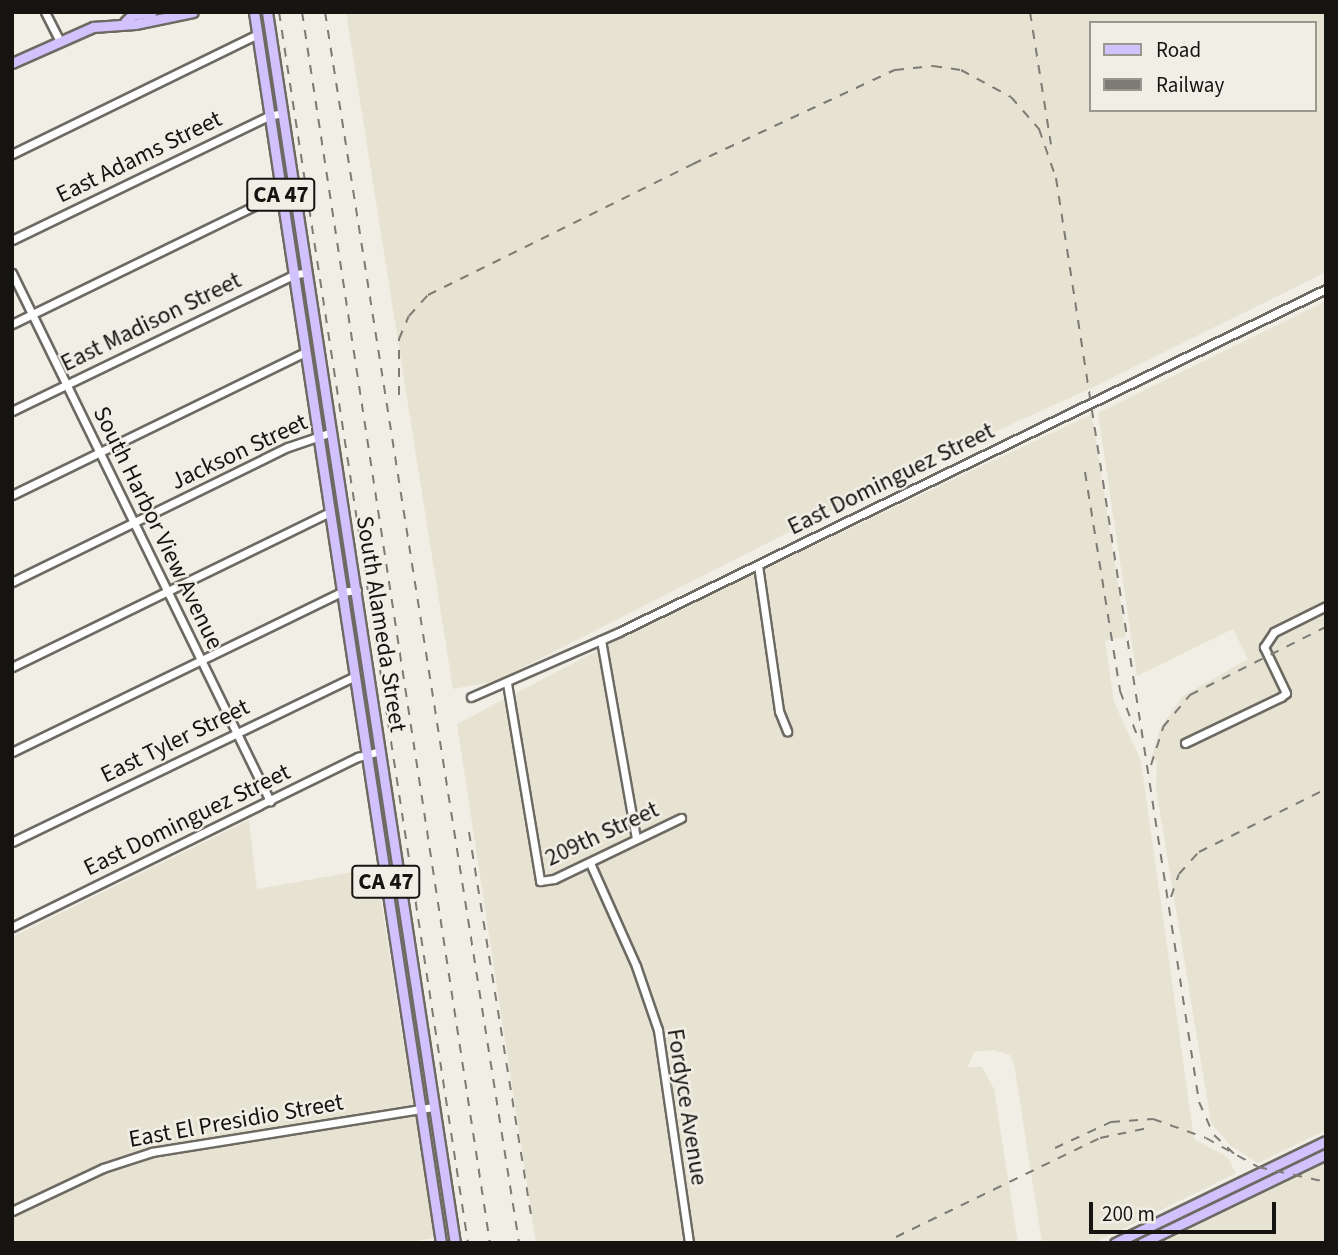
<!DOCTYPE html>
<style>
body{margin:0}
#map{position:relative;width:1338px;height:1255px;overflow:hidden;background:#f0eee5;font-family:"Source Sans 3",sans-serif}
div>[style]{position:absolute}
.built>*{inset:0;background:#e7e3d2}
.roads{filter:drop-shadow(2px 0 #6c6a62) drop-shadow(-2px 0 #6c6a62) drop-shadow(0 2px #6c6a62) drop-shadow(0 -2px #6c6a62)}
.minor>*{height:7px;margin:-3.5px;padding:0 3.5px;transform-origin:3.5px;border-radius:3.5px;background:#fff}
.major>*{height:9px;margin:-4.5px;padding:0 4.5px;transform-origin:4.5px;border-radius:4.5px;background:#d1c2fe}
.rail>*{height:2px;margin-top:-1px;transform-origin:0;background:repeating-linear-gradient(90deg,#7d7b75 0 9px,transparent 0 18px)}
span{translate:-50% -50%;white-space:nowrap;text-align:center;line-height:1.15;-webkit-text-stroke:5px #f0eee5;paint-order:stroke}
.shield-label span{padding:2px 5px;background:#f0eee5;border:2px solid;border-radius:5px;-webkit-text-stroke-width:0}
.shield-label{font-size:23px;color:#151411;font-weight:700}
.street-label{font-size:24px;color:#151411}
.frame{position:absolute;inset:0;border:14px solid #151411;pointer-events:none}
.legend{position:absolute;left:1089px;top:21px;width:228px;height:91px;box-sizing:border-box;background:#f0eee5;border:2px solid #989790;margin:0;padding:9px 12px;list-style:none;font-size:21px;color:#151411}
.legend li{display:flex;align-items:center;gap:14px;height:35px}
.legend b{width:35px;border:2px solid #989790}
.scale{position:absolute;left:1089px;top:1202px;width:187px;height:32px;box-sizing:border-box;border:4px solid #151411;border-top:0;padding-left:9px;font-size:21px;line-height:24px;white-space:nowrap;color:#151411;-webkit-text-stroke:5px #f0eee5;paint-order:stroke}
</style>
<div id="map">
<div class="built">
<div style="clip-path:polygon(evenodd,346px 12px,1326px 12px,1326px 272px,1094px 387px,919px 466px,496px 681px,453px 689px,346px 12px,1091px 23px,1315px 23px,1315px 110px,1091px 110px,1091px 23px)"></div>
<div style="clip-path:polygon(1326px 301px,1326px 1130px,1258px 1163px,1231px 1146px,1211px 1123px,1156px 788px,1157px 761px,1151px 759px,1160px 728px,1183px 696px,1248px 659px,1233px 629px,1137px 676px,1098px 413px)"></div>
<div style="clip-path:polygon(1092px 414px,1126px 637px,1105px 641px,1114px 702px,1141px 761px,1194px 1139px,1227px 1157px,1236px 1173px,1094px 1243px,1042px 1243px,1014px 1064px,1010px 1055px,993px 1050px,974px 1052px,968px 1067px,982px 1067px,994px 1089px,1018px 1243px,536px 1243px,457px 724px,656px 620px)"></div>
<div style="clip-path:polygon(249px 820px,257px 889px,376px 868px,434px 1238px,405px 1243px,12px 1243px,12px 937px)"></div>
<div style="clip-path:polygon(1326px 1163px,1326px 1243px,1161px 1243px)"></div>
</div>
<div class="roads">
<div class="minor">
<div style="left:45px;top:12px;width:31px;rotate:63deg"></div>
<div style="left:12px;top:154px;width:271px;rotate:-26deg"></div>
<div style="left:12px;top:240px;width:284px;rotate:-25.8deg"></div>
<div style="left:268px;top:116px;width:15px;rotate:-11deg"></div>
<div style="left:12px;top:273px;width:588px;rotate:63.96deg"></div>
<div style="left:12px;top:324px;width:298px;rotate:-26deg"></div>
<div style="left:12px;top:411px;width:312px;rotate:-25.8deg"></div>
<div style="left:293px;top:275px;width:14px;rotate:-12deg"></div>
<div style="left:12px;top:495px;width:326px;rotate:-26deg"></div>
<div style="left:758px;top:565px;width:148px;rotate:81.8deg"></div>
<div style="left:779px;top:711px;width:22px;rotate:68deg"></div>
<div style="left:12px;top:582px;width:307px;rotate:-26.1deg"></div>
<div style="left:288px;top:447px;width:46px;rotate:-18.8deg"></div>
<div style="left:601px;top:640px;width:202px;rotate:80deg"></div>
<div style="left:12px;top:667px;width:354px;rotate:-26deg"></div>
<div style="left:507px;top:683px;width:201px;rotate:80.5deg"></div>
<div style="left:540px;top:881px;width:14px;rotate:-8deg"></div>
<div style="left:554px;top:879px;width:141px;rotate:-25.7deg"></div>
<div style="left:471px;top:697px;width:162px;rotate:-23.7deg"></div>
<div style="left:619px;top:632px;width:786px;rotate:-25.88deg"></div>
<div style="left:1185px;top:743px;width:106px;rotate:-25.6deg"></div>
<div style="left:1281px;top:697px;width:6px;rotate:-39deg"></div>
<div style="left:1286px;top:693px;width:51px;rotate:-115.6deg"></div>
<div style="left:1264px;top:647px;width:18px;rotate:-56deg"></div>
<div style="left:1274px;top:632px;width:58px;rotate:-26.6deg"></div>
<div style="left:12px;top:752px;width:367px;rotate:-25.9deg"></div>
<div style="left:342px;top:592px;width:15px;rotate:-8deg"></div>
<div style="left:12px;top:842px;width:381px;rotate:-25.8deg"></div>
<div style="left:590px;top:863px;width:113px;rotate:65.9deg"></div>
<div style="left:636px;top:966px;width:68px;rotate:71deg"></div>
<div style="left:658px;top:1030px;width:215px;rotate:81.7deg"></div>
<div style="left:12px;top:927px;width:386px;rotate:-26.2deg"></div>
<div style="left:358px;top:757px;width:23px;rotate:-15deg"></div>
<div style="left:12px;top:1211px;width:101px;rotate:-25.3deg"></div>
<div style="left:103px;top:1168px;width:52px;rotate:-18.1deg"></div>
<div style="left:152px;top:1152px;width:286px;rotate:-9.1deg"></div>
</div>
<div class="major">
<div style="left:254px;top:12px;width:1245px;rotate:81.36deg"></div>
<div style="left:267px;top:12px;width:1245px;rotate:81.32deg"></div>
<div style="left:125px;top:22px;width:10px;rotate:-45deg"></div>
<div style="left:132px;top:15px;width:20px;rotate:-9deg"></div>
<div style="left:12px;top:63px;width:89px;rotate:-24deg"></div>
<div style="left:93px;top:27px;width:42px;rotate:-4.1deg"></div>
<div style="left:135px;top:24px;width:59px;rotate:-11.7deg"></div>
<div style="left:1115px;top:1243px;width:234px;rotate:-25.8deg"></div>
<div style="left:1142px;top:1243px;width:204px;rotate:-25.8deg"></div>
</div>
</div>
<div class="rail">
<div style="left:279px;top:12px;width:1245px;rotate:81.27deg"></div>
<div style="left:302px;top:12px;width:1245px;rotate:81.32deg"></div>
<div style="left:325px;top:12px;width:1246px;rotate:81.04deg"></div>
<div style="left:1030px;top:12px;width:134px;rotate:81deg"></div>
<div style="left:399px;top:395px;width:56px;rotate:-90deg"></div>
<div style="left:399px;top:339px;width:25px;rotate:-67deg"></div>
<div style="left:409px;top:316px;width:28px;rotate:-48deg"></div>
<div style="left:428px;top:295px;width:296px;rotate:-26.3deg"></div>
<div style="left:693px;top:164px;width:223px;rotate:-25deg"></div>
<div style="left:895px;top:70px;width:38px;rotate:-6deg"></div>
<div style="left:933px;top:66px;width:28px;rotate:8deg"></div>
<div style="left:961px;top:70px;width:57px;rotate:28.4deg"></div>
<div style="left:1011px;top:97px;width:43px;rotate:48.8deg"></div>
<div style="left:1039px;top:129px;width:52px;rotate:70.9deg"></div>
<div style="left:1056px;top:178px;width:935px;rotate:81.2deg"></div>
<div style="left:1199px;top:1102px;width:36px;rotate:66deg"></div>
<div style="left:1214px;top:1135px;width:34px;rotate:43deg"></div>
<div style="left:1085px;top:472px;width:222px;rotate:80.9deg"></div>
<div style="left:1120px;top:691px;width:47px;rotate:68.9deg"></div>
<div style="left:1151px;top:765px;width:40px;rotate:-72deg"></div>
<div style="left:1163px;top:727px;width:42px;rotate:-49.8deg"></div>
<div style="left:1190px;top:695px;width:152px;rotate:-26.6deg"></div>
<div style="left:469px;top:832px;width:392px;rotate:80.8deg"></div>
<div style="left:1171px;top:897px;width:24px;rotate:-71deg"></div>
<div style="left:1179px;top:874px;width:30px;rotate:-48deg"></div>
<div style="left:1199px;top:852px;width:142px;rotate:-26.4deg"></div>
<div style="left:1055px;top:1148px;width:62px;rotate:-24.9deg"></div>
<div style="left:1111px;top:1122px;width:42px;rotate:-4.1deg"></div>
<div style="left:1153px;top:1119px;width:56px;rotate:19.7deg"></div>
<div style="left:1206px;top:1138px;width:60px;rotate:29.1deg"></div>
<div style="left:1258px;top:1167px;width:70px;rotate:12.4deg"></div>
<div style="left:896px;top:1237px;width:227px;rotate:-25.9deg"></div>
<div style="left:1100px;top:1138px;width:49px;rotate:-11.8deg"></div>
</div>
<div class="shield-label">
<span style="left:281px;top:195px">CA 47</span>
<span style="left:386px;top:882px">CA 47</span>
</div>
<div class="street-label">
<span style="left:139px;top:157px;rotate:-26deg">East Adams Street</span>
<span style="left:151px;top:322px;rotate:-26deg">East Madison Street</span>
<span style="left:239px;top:452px;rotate:-25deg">Jackson Street</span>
<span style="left:891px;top:479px;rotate:-26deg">East Dominguez Street</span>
<span style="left:158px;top:528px;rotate:64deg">South Harbor View Avenue</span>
<span style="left:381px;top:624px;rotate:81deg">South Alameda Street</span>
<span style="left:175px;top:741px;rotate:-26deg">East Tyler Street</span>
<span style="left:187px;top:820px;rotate:-26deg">East Dominguez Street</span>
<span style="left:602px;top:834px;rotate:-25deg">209th Street</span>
<span style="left:687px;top:1107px;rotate:81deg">Fordyce Avenue</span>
<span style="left:236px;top:1121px;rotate:-10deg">East El Presidio Street</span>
</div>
<div class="frame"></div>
<ul class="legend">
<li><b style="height:9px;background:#d1c2fe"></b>Road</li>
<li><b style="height:9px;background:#7d7b75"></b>Railway</li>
</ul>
<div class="scale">200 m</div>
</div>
